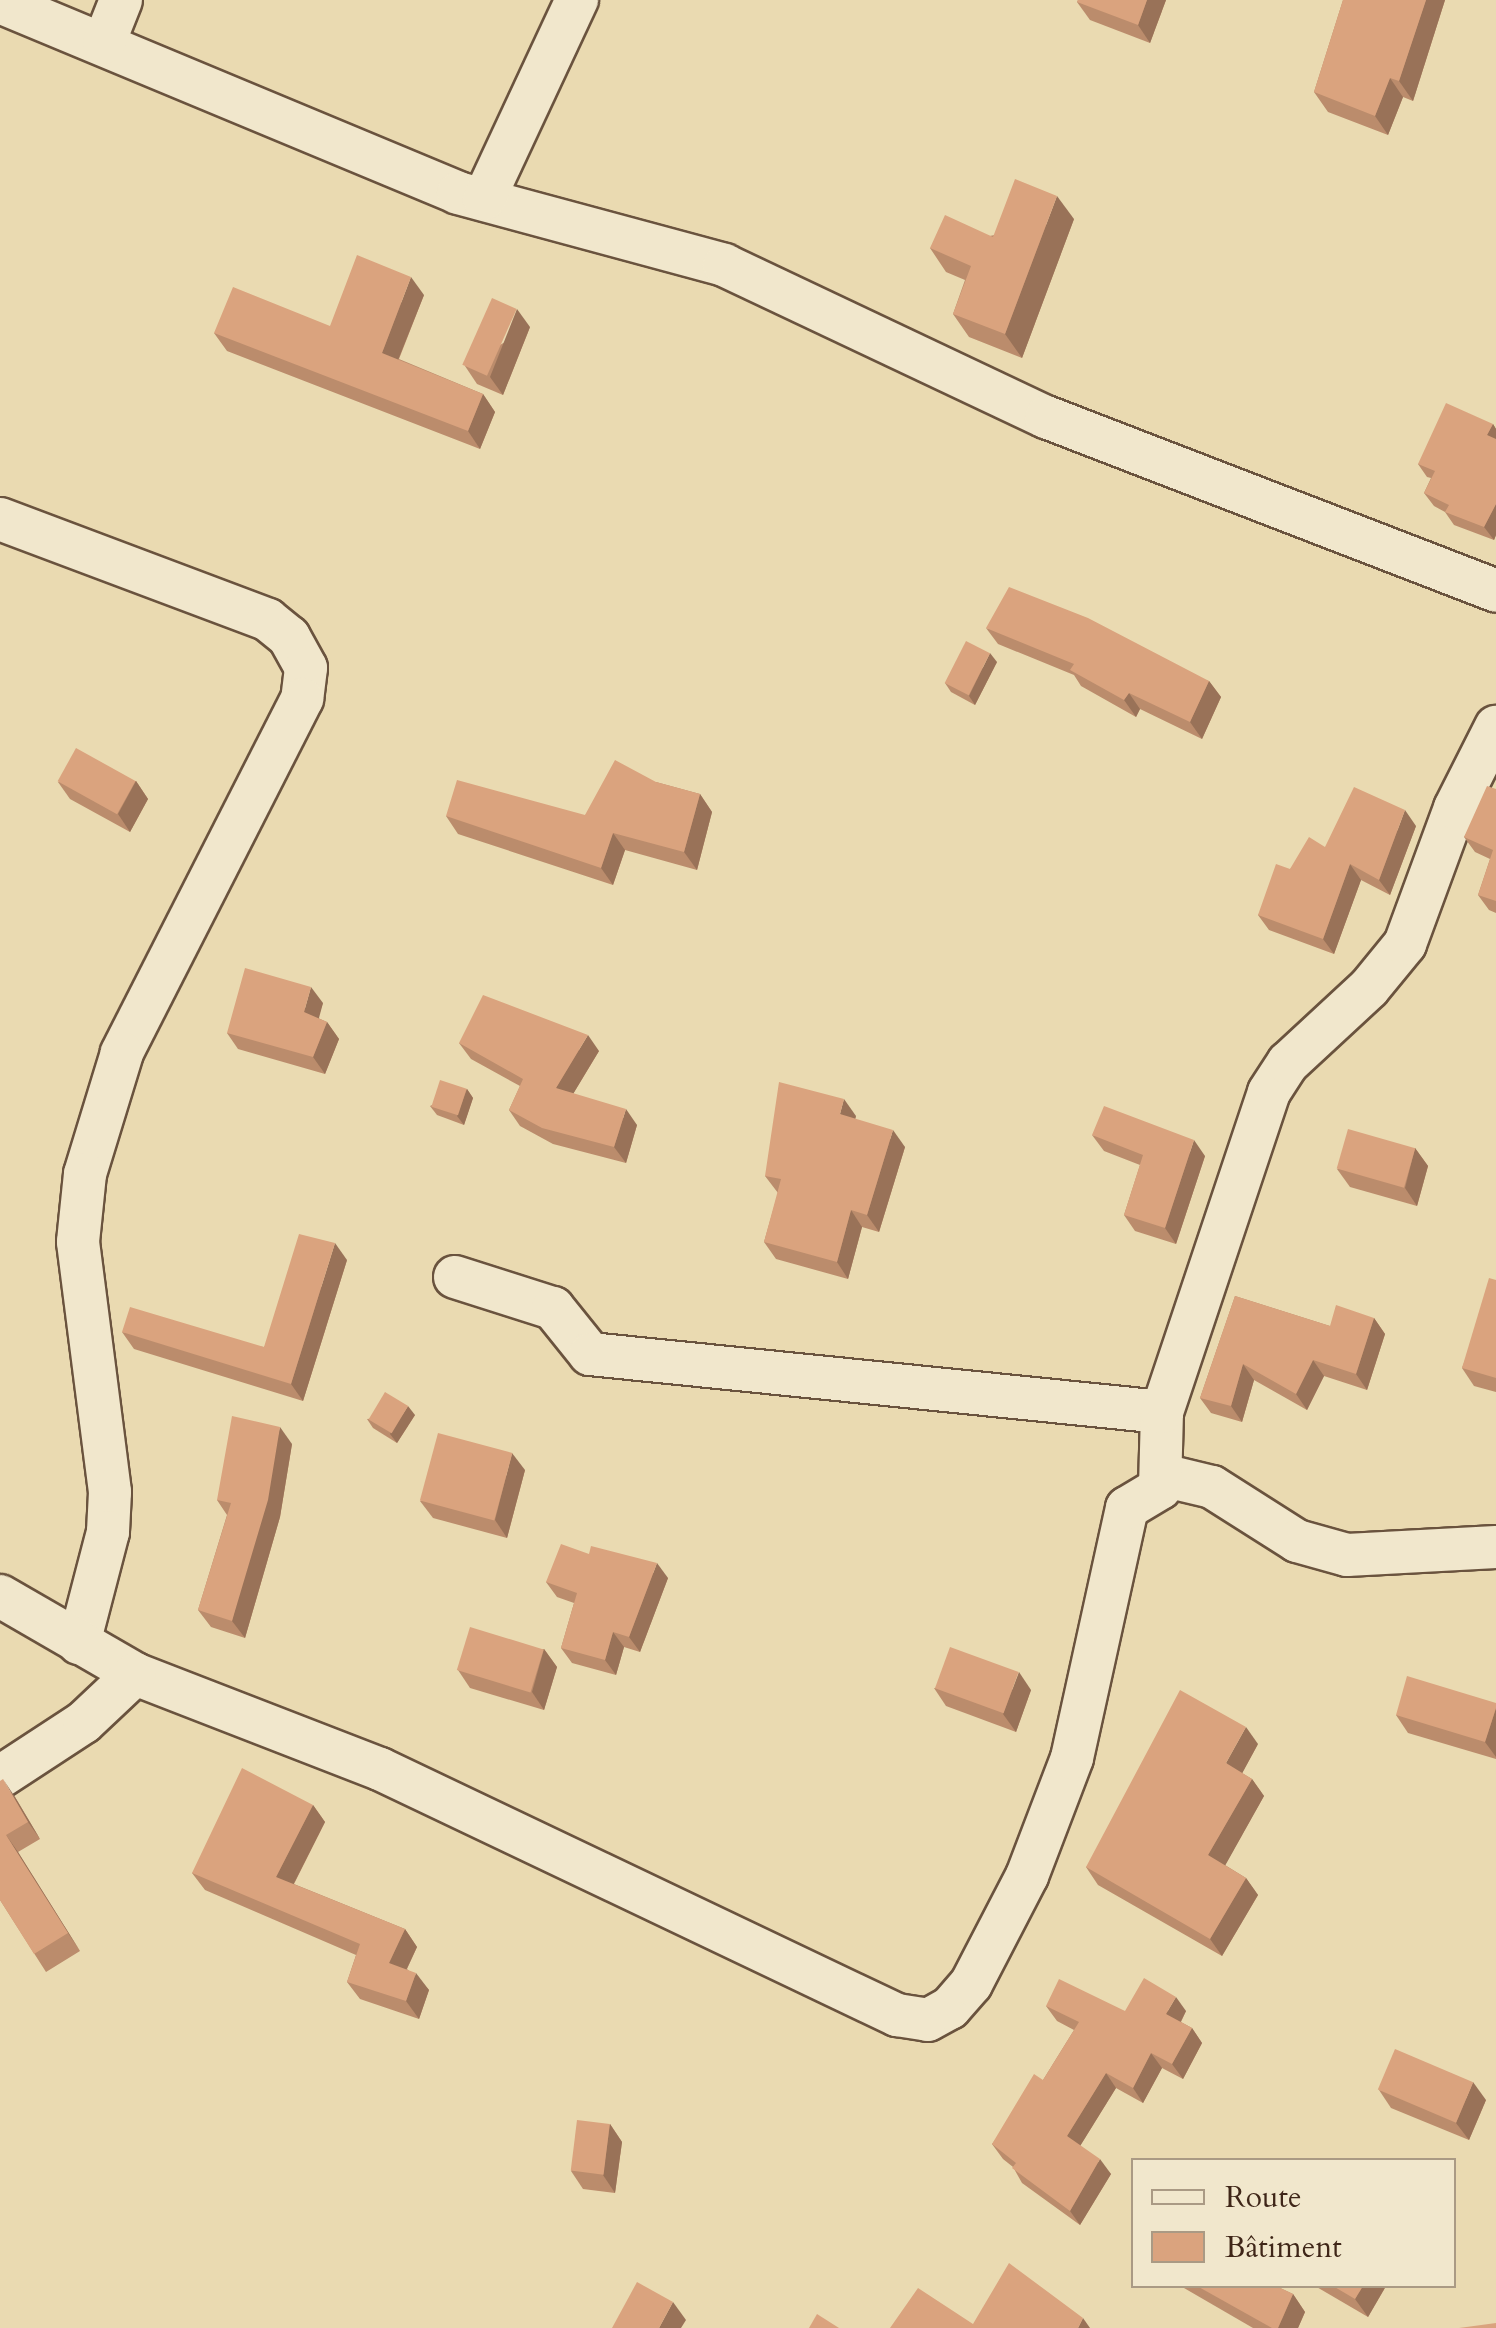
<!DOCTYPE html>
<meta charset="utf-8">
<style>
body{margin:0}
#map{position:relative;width:1496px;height:2328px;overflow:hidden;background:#eadab1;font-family:Cardo,serif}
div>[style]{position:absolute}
.roads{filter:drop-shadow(2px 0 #6a533e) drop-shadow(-2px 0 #6a533e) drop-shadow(0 2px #6a533e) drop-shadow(0 -2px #6a533e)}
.minor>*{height:42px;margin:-21px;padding:0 21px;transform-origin:21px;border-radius:21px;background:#f1e7cc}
.wall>*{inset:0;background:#bb8c6c}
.shaded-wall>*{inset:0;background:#997258}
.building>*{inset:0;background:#daa37e;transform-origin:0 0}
span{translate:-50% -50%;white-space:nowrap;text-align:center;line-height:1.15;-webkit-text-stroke:8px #f1e7cc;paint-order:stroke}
.legend{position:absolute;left:1131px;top:2158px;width:325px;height:130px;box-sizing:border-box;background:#f1e7cc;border:2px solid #aa9a84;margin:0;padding:12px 18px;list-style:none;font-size:30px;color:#3f2618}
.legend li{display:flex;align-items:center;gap:20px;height:50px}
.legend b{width:50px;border:2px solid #aa9a84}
</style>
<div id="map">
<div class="roads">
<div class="minor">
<div style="left:0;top:2px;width:496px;rotate:22.6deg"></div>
<div style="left:458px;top:193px;width:276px;rotate:15.1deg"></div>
<div style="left:724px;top:265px;width:356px;rotate:25.3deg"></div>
<div style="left:1046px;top:417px;width:482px;rotate:21.1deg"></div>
<div style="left:104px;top:43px;width:46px;rotate:-68.4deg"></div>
<div style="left:484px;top:199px;width:220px;rotate:-65deg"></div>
<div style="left:0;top:519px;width:286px;rotate:20.6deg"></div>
<div style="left:268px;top:620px;width:27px;rotate:39deg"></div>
<div style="left:289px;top:637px;width:35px;rotate:61deg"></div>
<div style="left:306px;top:668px;width:31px;rotate:97deg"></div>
<div style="left:302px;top:699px;width:397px;rotate:117deg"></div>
<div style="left:122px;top:1053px;width:127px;rotate:107deg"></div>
<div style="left:85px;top:1174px;width:68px;rotate:95.9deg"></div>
<div style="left:78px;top:1242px;width:252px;rotate:82.7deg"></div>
<div style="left:110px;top:1492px;width:40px;rotate:92.9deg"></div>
<div style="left:108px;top:1532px;width:115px;rotate:104.6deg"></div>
<div style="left:455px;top:1277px;width:103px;rotate:17.6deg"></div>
<div style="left:553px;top:1308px;width:59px;rotate:51.2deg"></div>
<div style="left:590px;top:1354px;width:575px;rotate:5.79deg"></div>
<div style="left:1160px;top:1488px;width:13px;rotate:-81deg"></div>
<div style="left:1162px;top:1475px;width:51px;rotate:13.5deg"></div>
<div style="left:1212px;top:1487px;width:101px;rotate:32.4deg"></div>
<div style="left:1297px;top:1541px;width:52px;rotate:15.6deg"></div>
<div style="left:1347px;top:1555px;width:149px;rotate:-3.1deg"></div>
<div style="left:0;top:1596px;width:156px;rotate:30deg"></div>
<div style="left:135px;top:1674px;width:263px;rotate:21.2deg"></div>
<div style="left:380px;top:1769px;width:573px;rotate:25.45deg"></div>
<div style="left:897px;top:2015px;width:31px;rotate:9deg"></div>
<div style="left:928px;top:2020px;width:25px;rotate:-29deg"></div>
<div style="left:950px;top:2008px;width:32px;rotate:-49deg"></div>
<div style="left:971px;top:1984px;width:122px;rotate:-62.6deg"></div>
<div style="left:1027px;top:1876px;width:126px;rotate:-69.1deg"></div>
<div style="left:1072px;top:1758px;width:256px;rotate:-77.6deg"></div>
<div style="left:1127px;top:1508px;width:39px;rotate:-31deg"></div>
<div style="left:1160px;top:1488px;width:76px;rotate:-88.5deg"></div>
<div style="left:1162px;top:1412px;width:337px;rotate:-71.5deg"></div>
<div style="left:1269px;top:1092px;width:35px;rotate:-57deg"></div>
<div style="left:1288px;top:1063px;width:110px;rotate:-42.8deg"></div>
<div style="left:1369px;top:988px;width:57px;rotate:-50.7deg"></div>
<div style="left:1405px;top:944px;width:145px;rotate:-69.8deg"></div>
<div style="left:1455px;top:808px;width:91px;rotate:-63.2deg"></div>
<div style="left:0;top:1777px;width:100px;rotate:-33.2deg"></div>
<div style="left:84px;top:1722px;width:70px;rotate:-43.3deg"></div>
</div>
</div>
<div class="wall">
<div style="clip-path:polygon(1078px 0,1166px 0,1150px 43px,1090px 20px,1077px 2px)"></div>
<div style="clip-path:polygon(1343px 0,1445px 0,1413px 101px,1403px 97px,1388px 135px,1328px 112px,1314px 92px)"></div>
<div style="clip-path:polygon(1074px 219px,1022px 358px,969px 337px,953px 314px,965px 280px,946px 272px,930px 248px)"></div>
<div style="clip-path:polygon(424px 295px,399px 359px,483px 394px,495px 412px,480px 449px,227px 351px,214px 333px,330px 326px)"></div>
<div style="clip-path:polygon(530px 327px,503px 395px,477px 384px,465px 366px)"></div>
<div style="clip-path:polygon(1493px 424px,1496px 429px,1496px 535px,1494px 540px,1454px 525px,1445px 512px,1434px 506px,1424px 493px,1431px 478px,1427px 477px,1418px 464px)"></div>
<div style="clip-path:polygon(986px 628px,1209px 681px,1221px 697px,1202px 739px,1140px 709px,1136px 717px,1081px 686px,1074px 675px,998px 644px)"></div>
<div style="clip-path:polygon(997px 662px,975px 705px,951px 692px,945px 683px)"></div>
<div style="clip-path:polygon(136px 781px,148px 799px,130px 832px,70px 799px,58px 782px)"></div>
<div style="clip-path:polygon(656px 782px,700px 794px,712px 812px,697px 870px,625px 850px,613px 885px,458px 834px,446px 816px,585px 815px)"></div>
<div style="clip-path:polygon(1496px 789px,1496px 913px,1489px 910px,1478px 895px,1490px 859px,1475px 852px,1464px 837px)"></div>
<div style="clip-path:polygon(1416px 826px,1390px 895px,1361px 880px,1334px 954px,1269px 930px,1258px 915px,1290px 869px,1325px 847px)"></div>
<div style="clip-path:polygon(323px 1003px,318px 1018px,327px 1022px,339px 1039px,325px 1074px,238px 1049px,227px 1033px)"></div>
<div style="clip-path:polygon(459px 1043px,599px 1051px,573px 1094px,637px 1125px,626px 1163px,553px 1144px,520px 1126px,509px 1110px,520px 1086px,471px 1059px)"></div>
<div style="clip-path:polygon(467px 1089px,473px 1098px,464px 1125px,437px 1115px,430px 1106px)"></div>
<div style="clip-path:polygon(856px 1116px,855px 1119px,905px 1147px,879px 1232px,862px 1227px,848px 1279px,776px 1259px,764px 1242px,778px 1193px,765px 1176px)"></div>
<div style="clip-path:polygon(1092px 1135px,1205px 1156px,1176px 1244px,1135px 1231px,1124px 1215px,1140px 1165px,1104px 1151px)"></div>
<div style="clip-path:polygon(1415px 1148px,1428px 1166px,1417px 1206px,1350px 1187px,1337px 1169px)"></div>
<div style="clip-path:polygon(347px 1260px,303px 1401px,134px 1349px,122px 1332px,264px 1347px)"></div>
<div style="clip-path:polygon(1496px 1280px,1496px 1392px,1474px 1386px,1462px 1368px)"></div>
<div style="clip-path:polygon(1235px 1296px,1330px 1326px,1374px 1318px,1385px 1334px,1367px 1390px,1324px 1376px,1307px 1410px,1254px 1380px,1242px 1422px,1211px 1413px,1200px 1398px)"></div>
<div style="clip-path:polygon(415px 1415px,397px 1443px,373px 1428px,367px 1419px)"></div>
<div style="clip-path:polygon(292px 1444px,280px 1517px,245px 1638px,211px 1627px,198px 1610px,227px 1515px,217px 1500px)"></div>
<div style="clip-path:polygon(525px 1470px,507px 1538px,433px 1518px,420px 1501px)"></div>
<div style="clip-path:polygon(589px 1554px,668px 1578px,640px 1652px,624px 1647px,616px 1675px,572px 1663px,561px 1648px,574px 1603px,557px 1597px,546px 1582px)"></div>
<div style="clip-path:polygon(544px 1649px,557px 1667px,544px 1710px,470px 1688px,458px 1670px)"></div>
<div style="clip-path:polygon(934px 1688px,1031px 1690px,1016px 1732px,946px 1706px)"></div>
<div style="clip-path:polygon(1496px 1703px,1496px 1759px,1408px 1733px,1396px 1715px)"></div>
<div style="clip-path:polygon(1258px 1744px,1242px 1773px,1252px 1779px,1264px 1796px,1225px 1865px,1246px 1878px,1258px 1895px,1222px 1956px,1098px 1885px,1086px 1867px)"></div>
<div style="clip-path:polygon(0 1781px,15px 1797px,40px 1839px,18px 1852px,80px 1951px,46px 1972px,0 1900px)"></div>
<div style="clip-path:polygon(313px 1805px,325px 1822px,294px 1884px,405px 1929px,417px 1947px,407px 1969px,429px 1990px,419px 2019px,360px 1999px,347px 1982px,356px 1955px,205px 1890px,192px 1873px)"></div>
<div style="clip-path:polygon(1046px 2006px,1125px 2011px,1186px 2011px,1181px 2022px,1192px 2028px,1202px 2043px,1183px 2079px,1162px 2068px,1143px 2103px,1116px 2088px,1080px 2146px,1111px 2174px,1080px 2225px,1022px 2183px,1013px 2167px,1003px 2159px,992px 2144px,1043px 2080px,1074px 2030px,1057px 2021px)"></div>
<div style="clip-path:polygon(1379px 2090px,1486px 2100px,1469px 2140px,1391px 2108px)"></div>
<div style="clip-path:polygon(610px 2124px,622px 2142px,615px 2193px,583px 2189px,571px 2171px)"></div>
<div style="clip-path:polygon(1181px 2286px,1276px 2286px,1293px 2294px,1305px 2312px,1298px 2328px,1253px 2328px,1184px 2288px)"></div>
<div style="clip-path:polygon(1315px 2286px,1386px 2286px,1368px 2317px)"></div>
</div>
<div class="shaded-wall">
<div style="clip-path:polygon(1147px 0,1166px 0,1150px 43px,1138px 25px)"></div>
<div style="clip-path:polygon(1426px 0,1445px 0,1413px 101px,1399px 81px)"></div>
<div style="clip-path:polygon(1390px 78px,1403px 97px,1388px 135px,1375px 116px)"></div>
<div style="clip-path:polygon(1057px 196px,1074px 219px,1022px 358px,1005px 334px)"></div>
<div style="clip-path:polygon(411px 277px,424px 295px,394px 370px,382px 353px)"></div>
<div style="clip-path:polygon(517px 309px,530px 327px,503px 395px,490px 377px)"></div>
<div style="clip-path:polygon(483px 394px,495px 412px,480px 449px,468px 431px)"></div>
<div style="clip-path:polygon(1493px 424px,1496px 429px,1496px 447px,1487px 435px)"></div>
<div style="clip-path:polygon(1496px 504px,1496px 535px,1494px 540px,1484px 527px)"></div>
<div style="clip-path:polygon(990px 653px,997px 662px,975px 705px,969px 696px)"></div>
<div style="clip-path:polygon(1209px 681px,1221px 697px,1202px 739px,1190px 722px)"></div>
<div style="clip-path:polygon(1129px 693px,1140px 709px,1136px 717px,1124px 700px)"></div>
<div style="clip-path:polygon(136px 781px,148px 799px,130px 832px,118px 814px)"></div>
<div style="clip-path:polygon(700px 794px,712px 812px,697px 870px,684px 852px)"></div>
<div style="clip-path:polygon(1405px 810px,1416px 826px,1390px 895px,1379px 880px)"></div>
<div style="clip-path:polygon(613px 833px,625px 850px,613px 885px,601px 868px)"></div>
<div style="clip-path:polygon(1350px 864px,1361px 880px,1334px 954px,1323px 939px)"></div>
<div style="clip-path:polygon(311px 987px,323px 1003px,316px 1029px,304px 1012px)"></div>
<div style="clip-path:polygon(327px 1022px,339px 1039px,325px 1074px,313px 1057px)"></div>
<div style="clip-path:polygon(588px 1035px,599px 1051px,567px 1104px,556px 1088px)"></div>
<div style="clip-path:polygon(467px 1089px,473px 1098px,464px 1125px,457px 1116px)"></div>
<div style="clip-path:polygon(844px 1099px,856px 1116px,852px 1131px,840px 1114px)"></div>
<div style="clip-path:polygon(626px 1109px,637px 1125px,626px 1163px,614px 1147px)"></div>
<div style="clip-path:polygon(893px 1130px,905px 1147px,879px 1232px,867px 1215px)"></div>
<div style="clip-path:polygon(1194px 1140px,1205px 1156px,1176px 1244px,1165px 1228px)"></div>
<div style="clip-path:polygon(1415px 1148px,1428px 1166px,1417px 1206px,1405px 1188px)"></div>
<div style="clip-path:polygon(851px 1210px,862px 1227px,848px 1279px,837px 1262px)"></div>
<div style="clip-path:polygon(335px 1243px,347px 1260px,303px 1401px,291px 1384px)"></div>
<div style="clip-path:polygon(1374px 1318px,1385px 1334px,1367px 1390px,1356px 1374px)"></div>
<div style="clip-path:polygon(1313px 1360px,1324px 1376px,1307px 1410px,1296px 1394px)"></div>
<div style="clip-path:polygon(1243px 1364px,1254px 1380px,1242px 1422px,1231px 1406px)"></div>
<div style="clip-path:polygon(408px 1406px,415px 1415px,397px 1443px,390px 1434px)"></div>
<div style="clip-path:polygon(280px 1427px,292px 1444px,280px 1517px,245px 1638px,232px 1621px)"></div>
<div style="clip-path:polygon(512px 1453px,525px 1470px,507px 1538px,495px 1520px)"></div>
<div style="clip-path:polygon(657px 1563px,668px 1578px,640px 1652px,629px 1637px)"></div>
<div style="clip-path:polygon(613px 1632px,624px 1647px,616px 1675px,605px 1660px)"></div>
<div style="clip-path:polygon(544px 1649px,557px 1667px,544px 1710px,532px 1692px)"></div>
<div style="clip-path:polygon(1019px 1672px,1031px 1690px,1016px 1732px,1003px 1714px)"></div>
<div style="clip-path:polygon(1496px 1708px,1496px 1757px,1485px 1742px)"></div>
<div style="clip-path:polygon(1246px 1727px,1258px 1744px,1238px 1781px,1226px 1763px)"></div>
<div style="clip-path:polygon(3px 1779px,15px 1797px,40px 1839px,28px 1822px)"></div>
<div style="clip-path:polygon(1252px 1779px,1264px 1796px,1221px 1873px,1208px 1855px)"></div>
<div style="clip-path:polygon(313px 1805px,325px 1822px,288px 1895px,276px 1877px)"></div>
<div style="clip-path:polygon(6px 1835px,18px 1852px,80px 1951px,68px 1933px)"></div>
<div style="clip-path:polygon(1246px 1878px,1258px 1895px,1222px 1956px,1210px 1939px)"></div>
<div style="clip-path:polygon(405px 1929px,417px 1947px,401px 1981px,389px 1963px)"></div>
<div style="clip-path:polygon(416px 1973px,429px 1990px,419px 2019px,406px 2001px)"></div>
<div style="clip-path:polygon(1176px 1997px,1186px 2011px,1177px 2029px,1166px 2014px)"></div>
<div style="clip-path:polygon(1192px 2028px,1202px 2043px,1183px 2079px,1172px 2064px)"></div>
<div style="clip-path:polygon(1151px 2053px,1162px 2068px,1143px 2103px,1133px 2088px)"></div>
<div style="clip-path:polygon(1106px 2073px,1116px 2088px,1077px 2151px,1067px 2136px)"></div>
<div style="clip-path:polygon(1473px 2082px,1486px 2100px,1469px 2140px,1456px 2123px)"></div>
<div style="clip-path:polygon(610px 2124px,622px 2142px,615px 2193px,603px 2175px)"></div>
<div style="clip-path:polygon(1100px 2159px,1111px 2174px,1080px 2225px,1070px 2211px)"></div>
<div style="clip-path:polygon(1363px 2286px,1386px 2286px,1368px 2317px,1355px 2299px)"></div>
<div style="clip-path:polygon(1293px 2294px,1305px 2312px,1298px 2328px,1278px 2328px)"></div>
<div style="clip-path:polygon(673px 2302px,686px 2320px,681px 2328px,659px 2328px)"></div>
<div style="clip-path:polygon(1083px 2318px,1090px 2328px,1078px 2328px)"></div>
</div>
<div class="building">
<div style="clip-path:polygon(1078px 0,1147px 0,1138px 25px,1077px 2px)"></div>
<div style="clip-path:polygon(1343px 0,1426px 0,1399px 81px,1390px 78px,1375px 116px,1314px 92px)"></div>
<div style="clip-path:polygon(1015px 179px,1057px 196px,1005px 334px,953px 314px,971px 266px,930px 248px,945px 215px,993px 237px)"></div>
<div style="clip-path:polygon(357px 255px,411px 277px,382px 353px,483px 394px,468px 431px,214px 333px,233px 287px,330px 326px)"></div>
<div style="left:492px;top:298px;width:27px;height:73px;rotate:24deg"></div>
<div style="clip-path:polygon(1446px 403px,1493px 424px,1487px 435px,1496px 439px,1496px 504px,1484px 527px,1445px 512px,1449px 505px,1424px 493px,1435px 471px,1418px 464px)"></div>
<div style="clip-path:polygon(1009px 587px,1088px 618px,1209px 681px,1190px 722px,1129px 693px,1124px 700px,1070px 670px,1074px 664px,986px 628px)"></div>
<div style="left:966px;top:641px;width:27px;height:47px;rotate:27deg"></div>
<div style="left:76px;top:748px;width:68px;height:38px;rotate:29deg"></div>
<div style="clip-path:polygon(615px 760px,656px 782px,700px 794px,684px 852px,613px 833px,601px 868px,446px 816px,457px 780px,585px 815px)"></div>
<div style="clip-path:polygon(1487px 786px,1496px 789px,1496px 901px,1478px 895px,1493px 850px,1464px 837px)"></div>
<div style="clip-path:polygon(1354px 787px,1405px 810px,1379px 880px,1350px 864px,1323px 939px,1258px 915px,1276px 864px,1290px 869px,1309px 837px,1325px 847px)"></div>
<div style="clip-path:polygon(245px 968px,311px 987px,304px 1012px,327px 1022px,313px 1057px,227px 1033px)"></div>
<div style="clip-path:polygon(483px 995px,588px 1035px,556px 1088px,626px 1109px,614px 1147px,542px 1128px,509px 1110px,523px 1079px,459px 1043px)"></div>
<div style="left:440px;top:1080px;width:28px;height:28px;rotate:18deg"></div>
<div style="clip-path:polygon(779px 1082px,844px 1099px,840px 1114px,893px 1130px,867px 1215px,851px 1210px,837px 1262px,764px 1242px,781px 1179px,765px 1176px)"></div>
<div style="clip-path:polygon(1104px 1106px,1194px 1140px,1165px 1228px,1124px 1215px,1143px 1155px,1092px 1135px)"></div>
<div style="left:1348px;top:1129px;width:70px;height:41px;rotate:16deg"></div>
<div style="clip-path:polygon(299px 1234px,335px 1243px,291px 1384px,122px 1332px,130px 1307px,264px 1347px)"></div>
<div style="clip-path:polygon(1489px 1278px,1496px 1280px,1496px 1378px,1462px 1368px)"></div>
<div style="clip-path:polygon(1235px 1296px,1330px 1326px,1336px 1305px,1374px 1318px,1356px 1374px,1313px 1360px,1296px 1394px,1243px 1364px,1231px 1406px,1200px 1398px)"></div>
<div style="left:385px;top:1392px;width:27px;height:32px;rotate:31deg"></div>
<div style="clip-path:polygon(232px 1416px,280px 1427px,268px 1500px,232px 1621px,198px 1610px,231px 1503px,217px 1500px)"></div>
<div style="left:438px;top:1433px;width:77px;height:70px;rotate:15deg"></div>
<div style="clip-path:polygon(561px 1544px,589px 1554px,591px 1546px,657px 1563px,629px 1637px,613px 1632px,605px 1660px,561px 1648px,577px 1593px,546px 1582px)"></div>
<div style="left:470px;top:1627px;width:77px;height:45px;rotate:17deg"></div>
<div style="left:950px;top:1647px;width:73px;height:44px;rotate:20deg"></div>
<div style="clip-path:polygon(1407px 1676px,1496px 1703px,1496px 1708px,1485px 1742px,1396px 1715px)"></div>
<div style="clip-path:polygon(1180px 1690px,1246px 1727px,1226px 1763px,1252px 1779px,1208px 1855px,1246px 1878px,1210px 1939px,1086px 1867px)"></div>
<div style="clip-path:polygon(242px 1768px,313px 1805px,276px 1877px,405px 1929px,389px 1963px,416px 1973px,406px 2001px,347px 1982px,360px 1944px,192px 1873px)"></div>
<div style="clip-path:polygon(3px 1779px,28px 1822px,6px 1835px,68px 1933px,34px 1954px,0 1900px,0 1781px)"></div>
<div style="clip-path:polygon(1144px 1978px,1176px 1997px,1166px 2014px,1192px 2028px,1172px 2064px,1151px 2053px,1133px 2088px,1106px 2073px,1067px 2136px,1100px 2159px,1070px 2211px,1012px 2168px,1016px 2163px,992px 2144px,1034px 2074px,1043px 2080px,1079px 2022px,1046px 2006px,1059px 1979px,1125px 2011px)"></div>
<div style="left:1395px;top:2049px;width:85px;height:44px;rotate:23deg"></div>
<div style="left:577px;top:2120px;width:33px;height:51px;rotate:7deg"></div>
<div style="clip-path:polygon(1009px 2263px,1083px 2318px,1078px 2328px,890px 2328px,918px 2288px,973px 2324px)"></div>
<div style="clip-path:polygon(637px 2282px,673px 2302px,659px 2328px,612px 2328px)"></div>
<div style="clip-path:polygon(1197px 2286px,1276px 2286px,1293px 2294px,1278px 2328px,1272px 2328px)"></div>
<div style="clip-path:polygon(1333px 2286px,1363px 2286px,1355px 2299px)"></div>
<div style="clip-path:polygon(817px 2314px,839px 2328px,809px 2328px)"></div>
<div style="clip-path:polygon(1496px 2323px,1496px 2328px,1459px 2328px)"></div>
</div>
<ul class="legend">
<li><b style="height:12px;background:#f1e7cc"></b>Route</li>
<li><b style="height:28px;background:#daa37e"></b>Bâtiment</li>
</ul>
</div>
